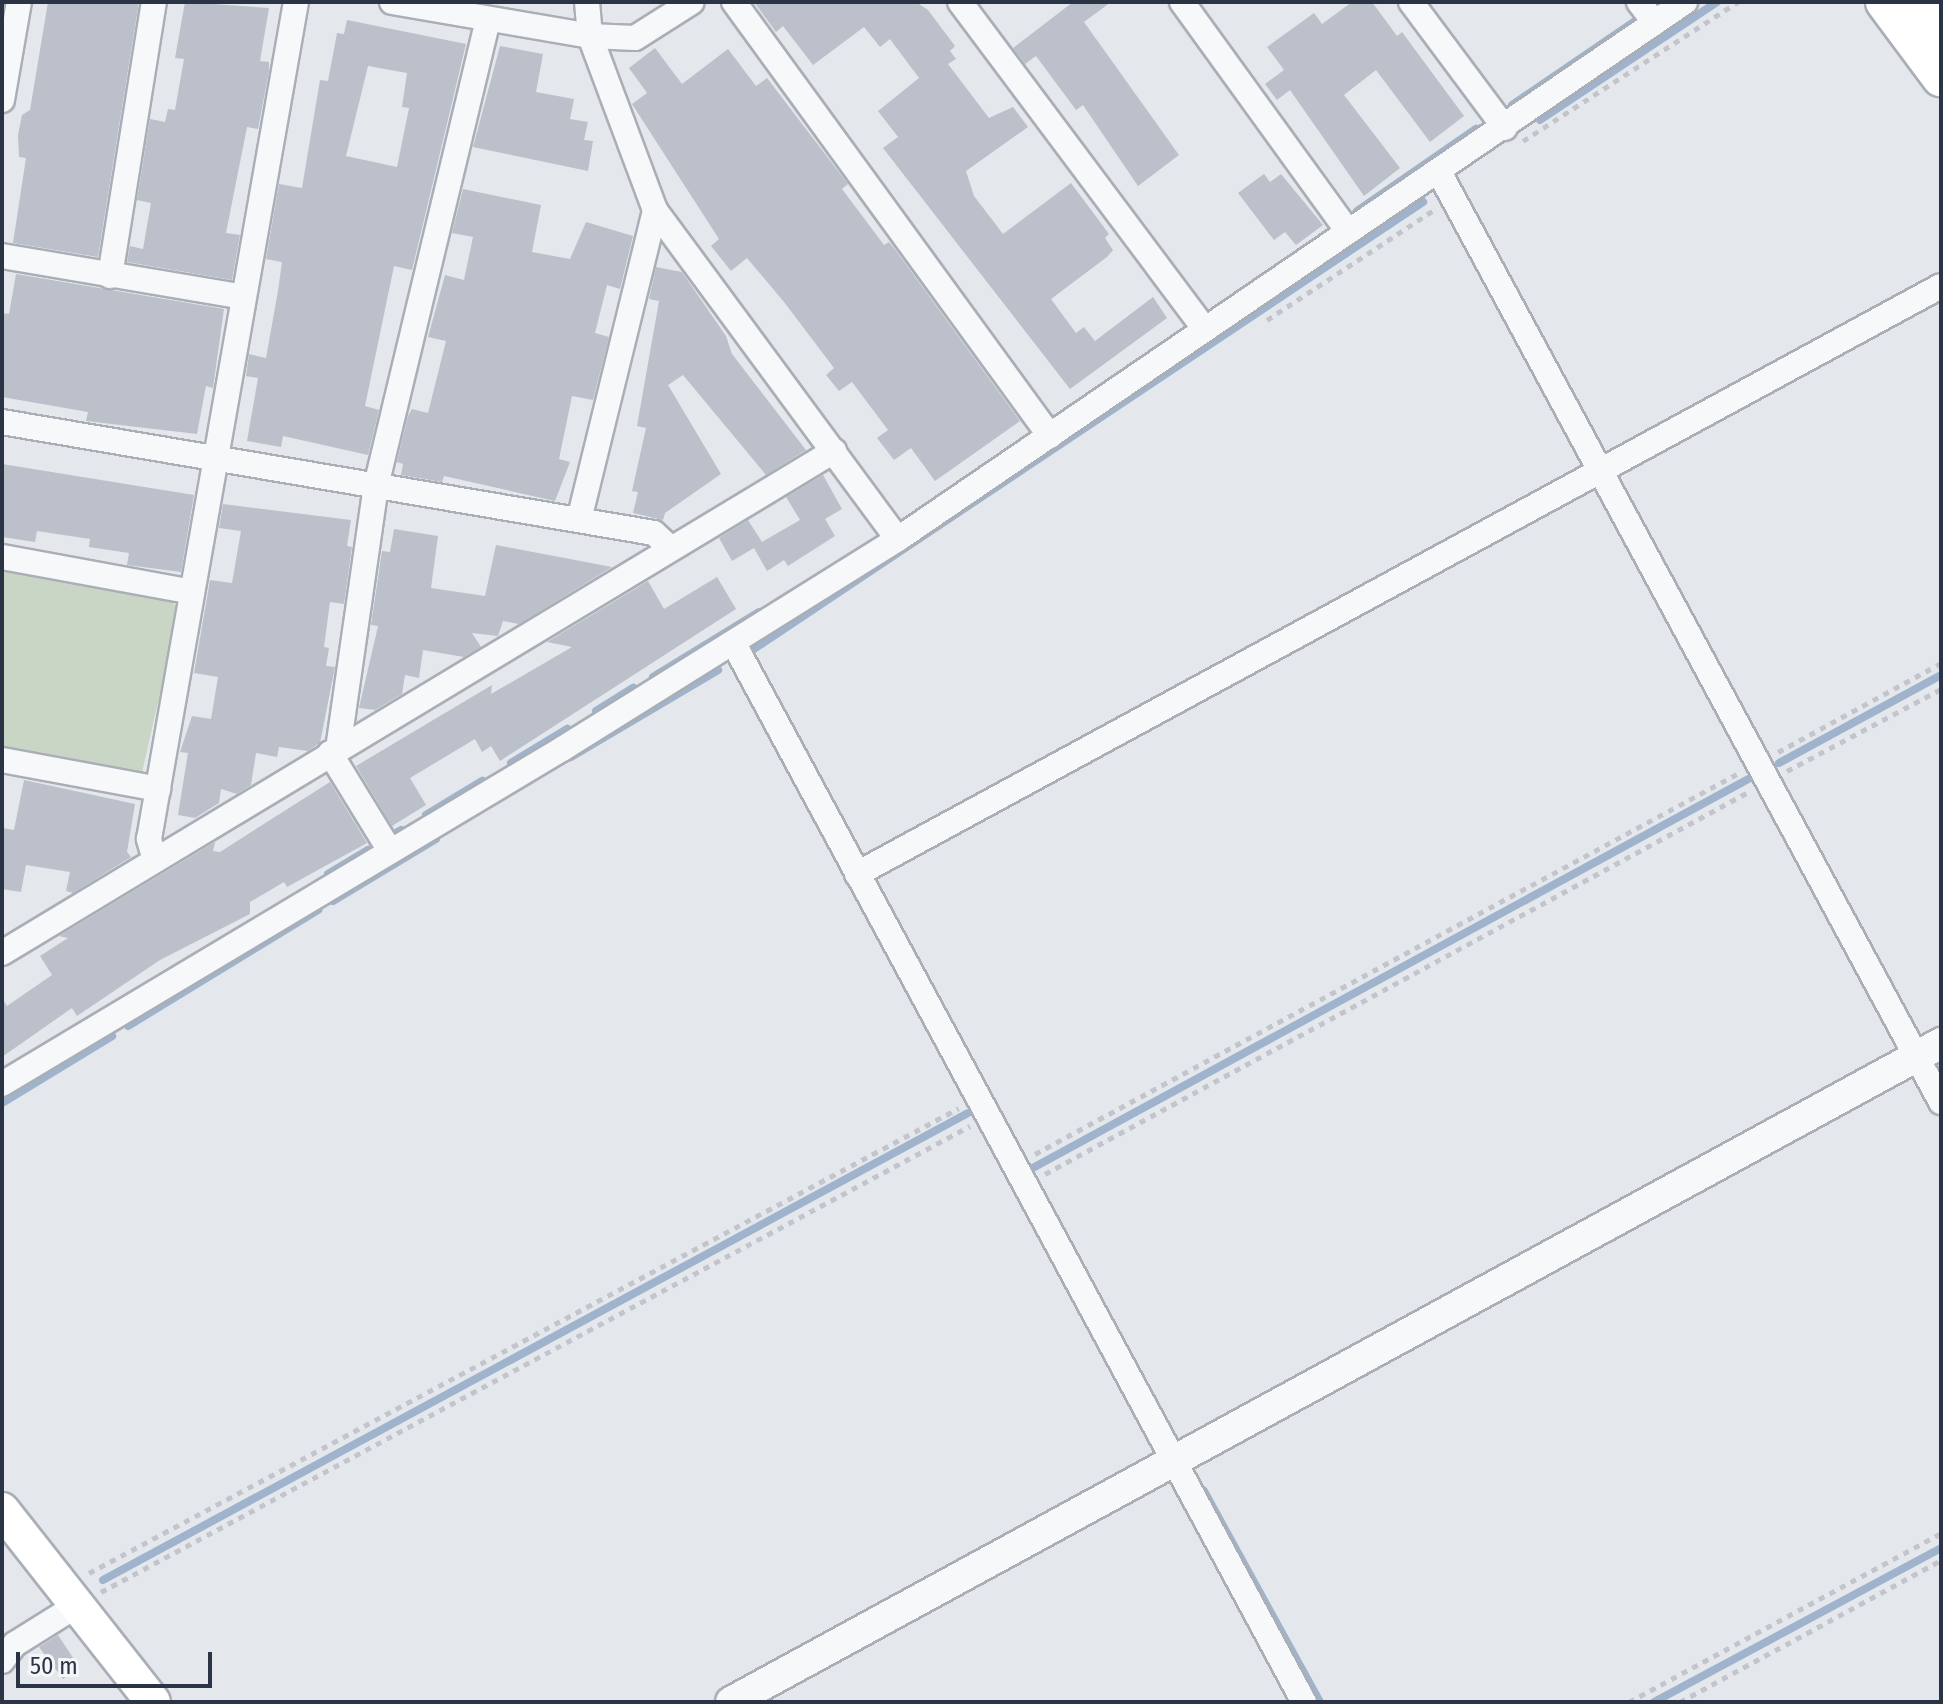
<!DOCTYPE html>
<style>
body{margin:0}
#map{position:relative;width:1943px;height:1704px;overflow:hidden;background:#e4e7ec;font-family:"Fira Sans Condensed",sans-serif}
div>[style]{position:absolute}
.green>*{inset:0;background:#c9d6c5}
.stream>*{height:8px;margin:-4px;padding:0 4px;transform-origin:4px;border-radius:4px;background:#9fb4cc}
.building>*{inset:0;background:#bbc0ca}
.path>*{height:5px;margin-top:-2.5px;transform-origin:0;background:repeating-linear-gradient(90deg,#c2c5cb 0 6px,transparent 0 12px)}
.roads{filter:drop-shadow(2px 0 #a9aeb7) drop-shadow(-2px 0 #a9aeb7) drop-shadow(0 2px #a9aeb7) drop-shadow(0 -2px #a9aeb7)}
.minor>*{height:24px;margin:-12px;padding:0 12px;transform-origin:12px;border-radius:12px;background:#f7f8fa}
.tertiary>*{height:30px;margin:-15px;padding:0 15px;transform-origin:15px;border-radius:15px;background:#f7f8fa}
.secondary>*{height:34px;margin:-17px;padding:0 17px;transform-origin:17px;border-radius:17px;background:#fff}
.primary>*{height:38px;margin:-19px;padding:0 19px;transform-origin:19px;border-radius:19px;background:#fff}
span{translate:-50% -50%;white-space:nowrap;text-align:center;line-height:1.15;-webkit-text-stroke:8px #f4f6f9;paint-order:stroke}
.frame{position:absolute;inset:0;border:4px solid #2b3445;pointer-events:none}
.scale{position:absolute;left:16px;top:1652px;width:196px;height:36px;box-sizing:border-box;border:4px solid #2b3445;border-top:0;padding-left:10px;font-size:24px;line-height:28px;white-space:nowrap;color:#2b3445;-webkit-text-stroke:6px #f4f6f9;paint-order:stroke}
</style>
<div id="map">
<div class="green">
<div style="clip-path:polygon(2px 569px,171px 600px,179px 610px,141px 777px,2px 749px)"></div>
</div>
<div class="stream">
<div style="left:1660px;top:3px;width:2px;rotate:-27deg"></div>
<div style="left:1512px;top:105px;width:149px;rotate:-34.3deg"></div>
<div style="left:1540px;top:120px;width:213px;rotate:-33.7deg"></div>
<div style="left:1357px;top:211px;width:145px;rotate:-34.6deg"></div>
<div style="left:748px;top:653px;width:812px;rotate:-33.75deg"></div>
<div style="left:653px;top:677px;width:124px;rotate:-31.5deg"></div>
<div style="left:596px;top:711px;width:44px;rotate:-31.9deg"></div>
<div style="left:571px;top:757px;width:171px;rotate:-30.6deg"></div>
<div style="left:511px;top:763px;width:66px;rotate:-31.3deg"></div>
<div style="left:1779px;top:763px;width:184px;rotate:-28.5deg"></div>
<div style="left:426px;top:815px;width:66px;rotate:-31.3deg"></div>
<div style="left:396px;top:833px;width:6px;rotate:-31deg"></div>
<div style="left:328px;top:874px;width:47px;rotate:-31deg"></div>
<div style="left:333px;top:901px;width:120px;rotate:-31deg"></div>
<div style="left:128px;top:1026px;width:223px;rotate:-31.4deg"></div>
<div style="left:2px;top:1103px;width:129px;rotate:-31.3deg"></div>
<div style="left:1029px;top:1170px;width:823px;rotate:-28.53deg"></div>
<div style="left:1204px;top:1491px;width:241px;rotate:61.2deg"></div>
<div style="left:103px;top:1580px;width:983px;rotate:-28.36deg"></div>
<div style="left:1654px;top:1702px;width:326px;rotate:-28.2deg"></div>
</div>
<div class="building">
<div style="clip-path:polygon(48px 2px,139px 2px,98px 257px,13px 243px,26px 158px,19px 157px,18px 135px,22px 115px,30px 110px)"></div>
<div style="clip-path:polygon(185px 2px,269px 8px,260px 61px,269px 62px,269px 71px,258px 129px,247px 127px,226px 233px,240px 235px,232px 280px,127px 262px,130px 246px,143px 249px,151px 203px,137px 200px,150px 119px,165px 122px,168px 109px,175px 110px,184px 59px,175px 58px)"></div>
<div style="clip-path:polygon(754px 2px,916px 2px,928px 10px,955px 46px,950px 51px,956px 59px,948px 64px,989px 118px,1013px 107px,1028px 127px,966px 171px,974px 196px,1003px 234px,1071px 183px,1109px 234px,1105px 238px,1113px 250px,1107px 257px,1051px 299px,1076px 333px,1084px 327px,1095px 341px,1153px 297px,1167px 318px,1070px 389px,883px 148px,898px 137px,878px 111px,919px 78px,890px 39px,880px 47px,864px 27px,813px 65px,783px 26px,776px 32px)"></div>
<div style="clip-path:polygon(1073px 2px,1111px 2px,1084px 22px,1179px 155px,1138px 186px,1083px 105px,1076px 110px,1036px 56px,1025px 64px,1013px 48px)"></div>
<div style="clip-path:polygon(1352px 2px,1372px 2px,1397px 36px,1402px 32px,1464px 116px,1430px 142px,1376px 70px,1344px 95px,1400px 168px,1364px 196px,1290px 90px,1277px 100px,1265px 84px,1284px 70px,1267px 47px,1314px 13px,1322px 24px)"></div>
<div style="clip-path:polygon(evenodd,347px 20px,466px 44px,412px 270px,394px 266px,365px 406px,379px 410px,368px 455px,283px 436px,281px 447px,247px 441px,258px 378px,246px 376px,249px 354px,266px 358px,278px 291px,282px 262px,266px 259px,279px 184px,302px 188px,320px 80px,328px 81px,337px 33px,344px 34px,347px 20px,368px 66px,407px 73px,402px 107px,409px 108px,397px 167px,346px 156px,368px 66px)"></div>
<div style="clip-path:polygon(500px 46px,543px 54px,536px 92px,574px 99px,570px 119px,588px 122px,584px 140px,593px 141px,588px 171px,473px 147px)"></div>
<div style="clip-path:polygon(655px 48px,682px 84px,728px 49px,756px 86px,767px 78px,848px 184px,842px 189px,884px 245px,889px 242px,897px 252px,1020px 421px,935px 481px,911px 448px,894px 460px,877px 438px,888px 430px,852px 382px,839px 391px,826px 375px,834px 368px,784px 302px,747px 258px,731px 271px,711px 246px,719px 239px,632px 104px,647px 93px,629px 68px)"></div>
<div style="clip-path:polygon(1264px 174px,1270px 182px,1281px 174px,1323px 225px,1296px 245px,1285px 232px,1274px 240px,1238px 193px)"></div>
<div style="clip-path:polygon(463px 189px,541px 205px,532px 252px,570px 259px,586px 222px,633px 236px,620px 289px,607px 285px,595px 333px,609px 337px,593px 400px,572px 396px,559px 459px,570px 462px,555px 501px,444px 476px,442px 482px,401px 475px,403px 464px,397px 462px,408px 416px,412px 409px,428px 413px,446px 341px,428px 337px,445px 275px,464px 280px,473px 237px,452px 233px)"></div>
<div style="clip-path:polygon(656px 267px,682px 272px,726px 336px,732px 354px,806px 450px,766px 475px,683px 375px,668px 385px,721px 474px,665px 513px,663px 520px,633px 513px,638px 492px,632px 491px,646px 428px,637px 426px,659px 301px,649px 299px)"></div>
<div style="clip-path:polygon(16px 274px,224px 309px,213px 388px,206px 386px,197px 434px,86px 421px,88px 412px,2px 397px,2px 313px,9px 314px)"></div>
<div style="clip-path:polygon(2px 464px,194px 495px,181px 572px,127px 565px,129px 553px,89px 547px,90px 539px,37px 531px,35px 542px,2px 537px)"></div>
<div style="clip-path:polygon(823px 475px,842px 509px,825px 519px,835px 536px,788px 566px,784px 560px,767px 571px,754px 548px,732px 561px,719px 538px,748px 520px,762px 542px,800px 520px,786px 497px)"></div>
<div style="clip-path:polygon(223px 504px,351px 520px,347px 546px,352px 547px,344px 604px,330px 602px,324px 647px,329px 648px,326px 666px,335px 667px,320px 743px,308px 751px,279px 747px,277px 757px,256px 753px,251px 785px,237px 794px,221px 789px,219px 803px,195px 818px,178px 815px,188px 753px,180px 752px,192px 716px,211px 719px,218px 677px,194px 673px,210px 580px,232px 583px,241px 531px,219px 528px)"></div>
<div style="clip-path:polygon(394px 529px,438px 536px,431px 588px,485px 596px,496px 545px,612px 567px,519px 624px,503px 621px,498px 636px,472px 633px,481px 647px,464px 657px,423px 650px,419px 678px,405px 675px,402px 694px,375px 710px,359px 708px,378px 626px,371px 625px,382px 551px,390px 552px)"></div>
<div style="clip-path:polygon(717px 577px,736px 609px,500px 761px,491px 746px,482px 752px,475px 739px,410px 778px,426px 805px,392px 826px,356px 766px,492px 685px,491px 694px,572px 647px,547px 642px,648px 581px,664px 609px)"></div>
<div style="clip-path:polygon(24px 780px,135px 804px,127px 852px,131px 857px,73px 893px,66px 891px,70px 872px,26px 865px,21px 892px,2px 889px,2px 828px,14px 830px)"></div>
<div style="clip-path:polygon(330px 782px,367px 843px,287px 887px,284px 882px,250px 902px,250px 914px,160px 960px,77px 1016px,72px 1008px,2px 1057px,2px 998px,7px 1006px,52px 975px,40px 956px,68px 938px,59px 936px,215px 842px,213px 851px,220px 852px)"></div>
<div style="clip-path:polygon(58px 1635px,79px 1667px,63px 1679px,39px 1647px)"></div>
</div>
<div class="path">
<div style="left:1523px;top:141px;width:256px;rotate:-32.9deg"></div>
<div style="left:1267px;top:320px;width:198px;rotate:-33.4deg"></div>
<div style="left:1778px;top:752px;width:186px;rotate:-28.6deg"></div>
<div style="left:1787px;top:771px;width:174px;rotate:-28deg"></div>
<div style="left:1035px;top:1154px;width:798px;rotate:-28.43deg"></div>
<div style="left:1045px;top:1174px;width:802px;rotate:-28.51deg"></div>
<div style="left:89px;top:1573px;width:986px;rotate:-28.12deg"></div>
<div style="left:101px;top:1592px;width:986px;rotate:-28.2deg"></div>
<div style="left:1629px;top:1702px;width:355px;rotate:-28.4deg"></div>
<div style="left:1680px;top:1702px;width:297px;rotate:-28.5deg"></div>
</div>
<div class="roads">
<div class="minor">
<div style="left:392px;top:2px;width:201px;rotate:9.7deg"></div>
<div style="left:590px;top:36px;width:45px;rotate:2.5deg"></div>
<div style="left:635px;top:38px;width:67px;rotate:-32.3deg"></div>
<div style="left:587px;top:2px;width:34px;rotate:85deg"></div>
<div style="left:590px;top:36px;width:186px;rotate:69.5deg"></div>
<div style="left:655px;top:210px;width:409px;rotate:53.6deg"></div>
<div style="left:734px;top:2px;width:537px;rotate:53.94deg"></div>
<div style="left:960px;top:2px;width:409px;rotate:53.2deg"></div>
<div style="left:1182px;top:2px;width:281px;rotate:54.1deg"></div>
<div style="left:1411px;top:2px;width:157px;rotate:53.3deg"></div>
<div style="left:1639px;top:2px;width:26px;rotate:53deg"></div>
<div style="left:2px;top:100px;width:99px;rotate:-80.2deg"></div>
<div style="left:1439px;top:172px;width:1057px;rotate:61.64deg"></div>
<div style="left:2px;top:256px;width:245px;rotate:9.6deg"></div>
<div style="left:110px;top:276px;width:278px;rotate:-80.9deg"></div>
<div style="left:2px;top:422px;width:661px;rotate:9.66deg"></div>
<div style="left:654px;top:533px;width:22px;rotate:43deg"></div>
<div style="left:579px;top:520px;width:319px;rotate:-76.2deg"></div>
<div style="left:2px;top:557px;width:193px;rotate:10.4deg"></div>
<div style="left:734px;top:644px;width:1202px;rotate:61.69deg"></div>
<div style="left:338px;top:749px;width:266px;rotate:-81.8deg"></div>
<div style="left:376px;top:486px;width:480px;rotate:-76.5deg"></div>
<div style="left:330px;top:753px;width:115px;rotate:58.5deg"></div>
<div style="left:2px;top:760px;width:159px;rotate:10.5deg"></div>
<div style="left:154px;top:857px;width:19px;rotate:-106deg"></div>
<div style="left:149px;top:839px;width:850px;rotate:-80.04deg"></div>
<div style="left:857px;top:874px;width:1233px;rotate:-28.48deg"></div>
<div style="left:2px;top:953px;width:972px;rotate:-31.11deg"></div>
<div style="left:2px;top:1084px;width:653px;rotate:-30.89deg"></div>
<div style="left:562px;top:749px;width:396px;rotate:-32deg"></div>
<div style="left:898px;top:539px;width:953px;rotate:-34.31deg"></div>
<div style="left:2px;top:1661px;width:21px;rotate:-53deg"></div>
<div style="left:15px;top:1644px;width:75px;rotate:-32deg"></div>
</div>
<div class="tertiary">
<div style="left:731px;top:1702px;width:1378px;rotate:-28.57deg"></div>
</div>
<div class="secondary">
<div style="left:2px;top:1510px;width:244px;rotate:51.8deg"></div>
</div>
<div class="primary">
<div style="left:1885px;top:2px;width:94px;rotate:53.3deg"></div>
<div style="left:1923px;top:2px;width:30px;rotate:53deg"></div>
</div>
</div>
<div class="frame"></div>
<div class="scale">50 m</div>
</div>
